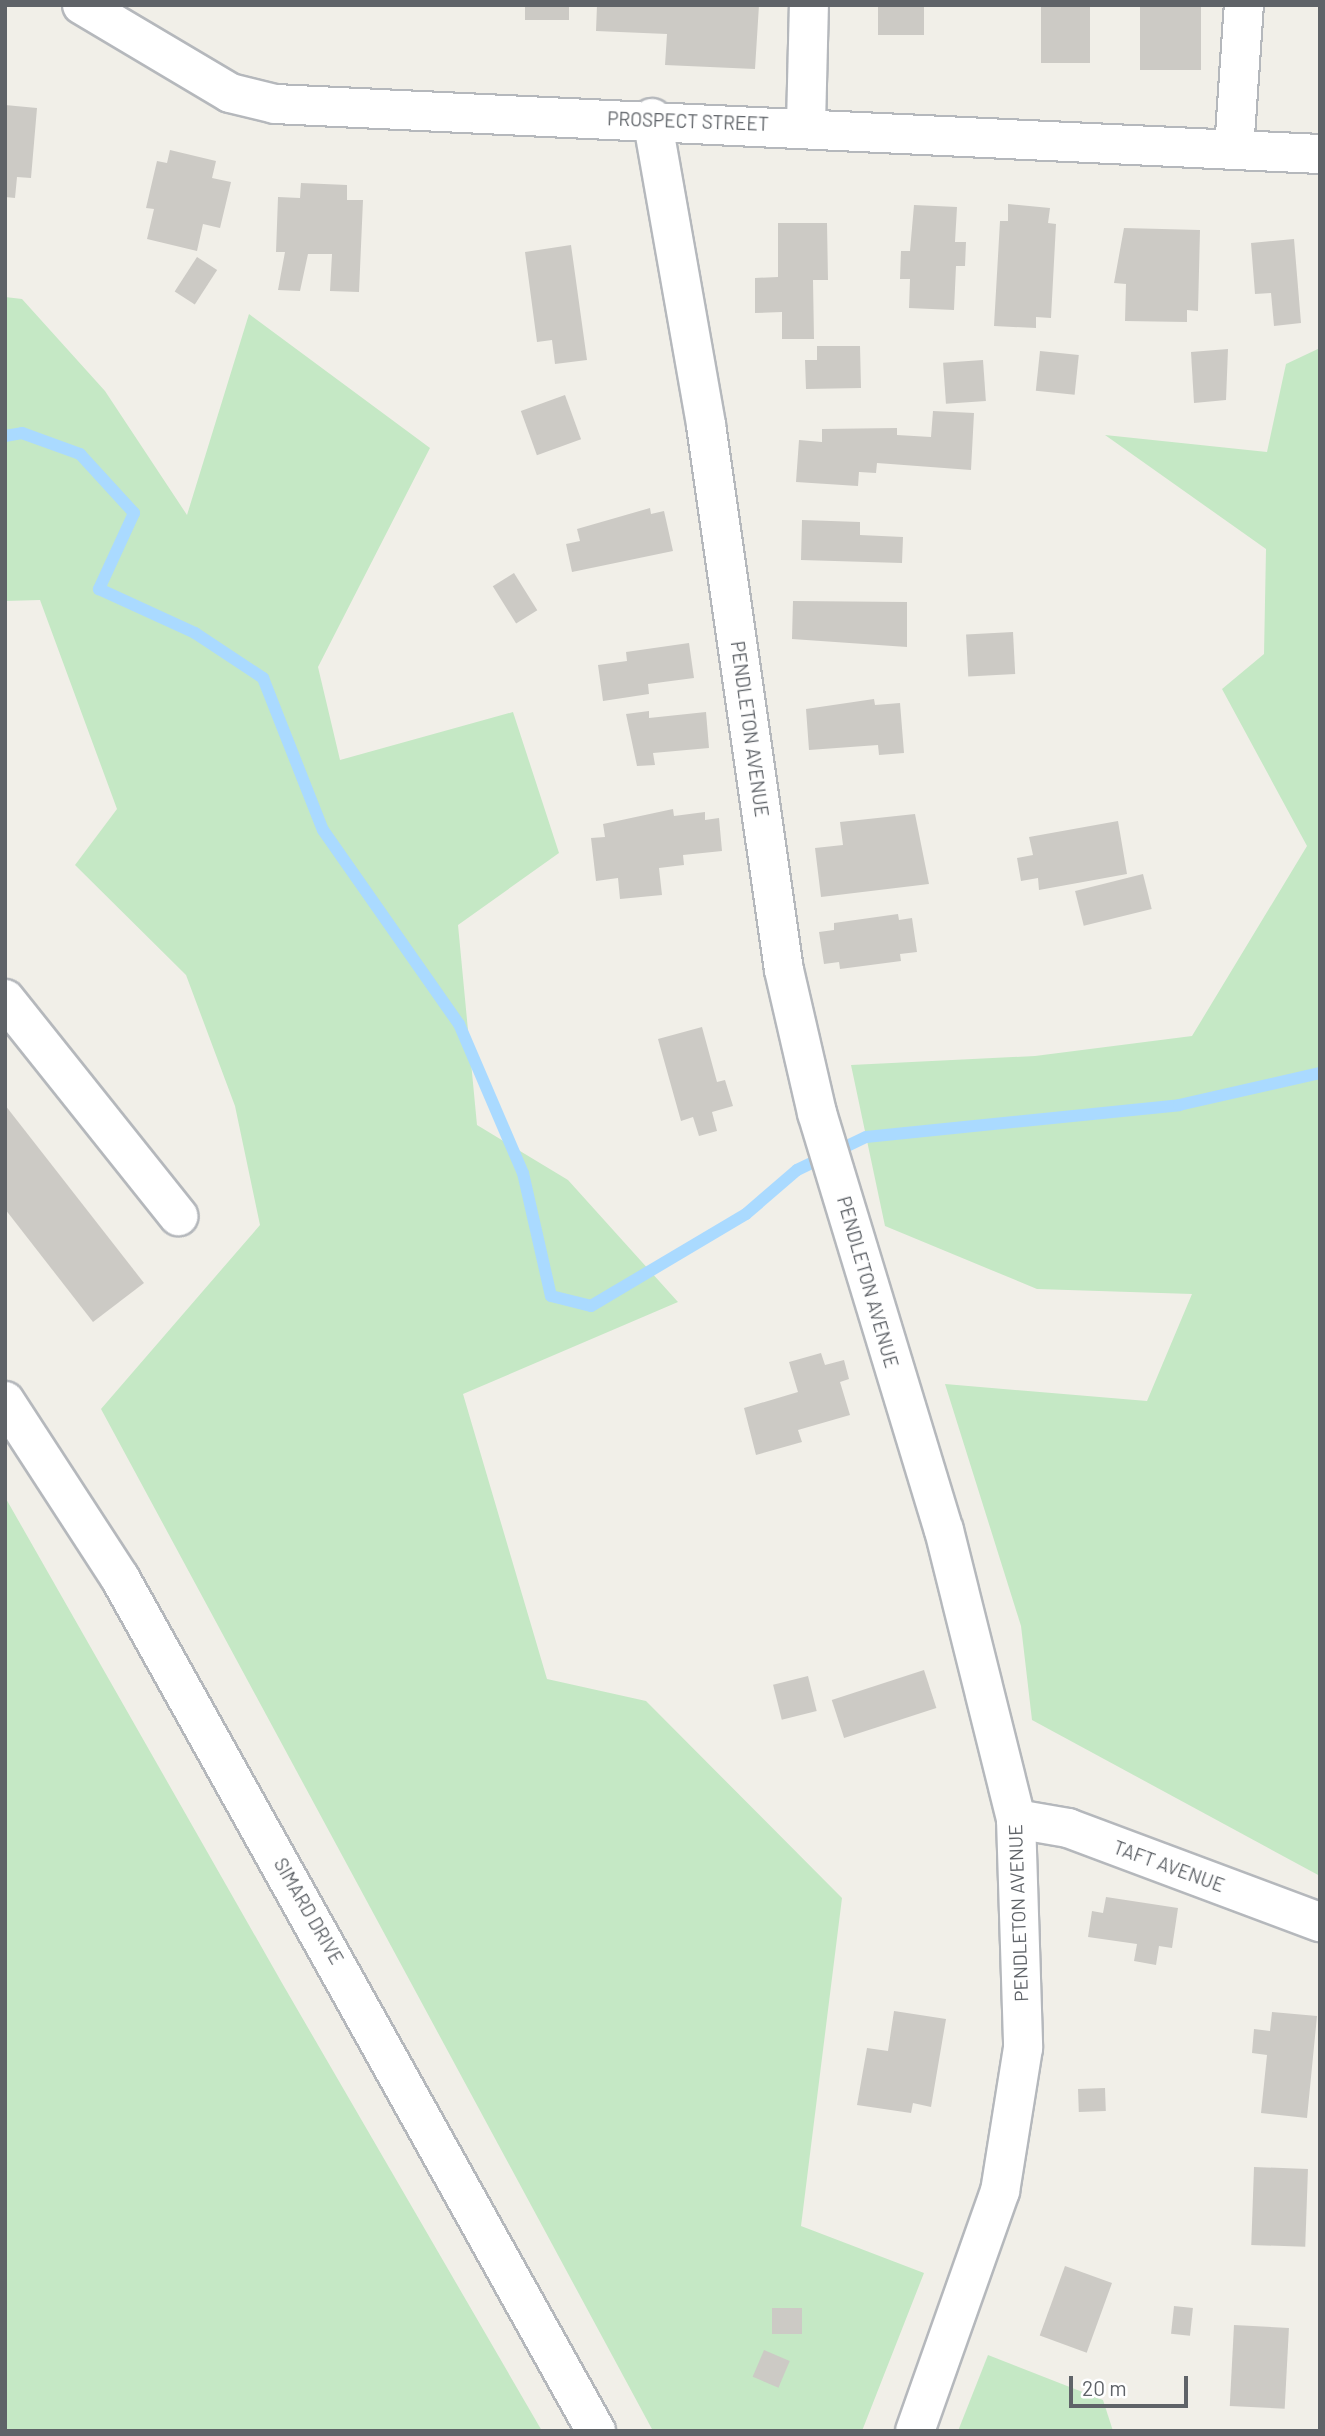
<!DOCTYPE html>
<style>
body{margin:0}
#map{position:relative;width:1325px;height:2436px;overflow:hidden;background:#f1efe8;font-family:Barlow,sans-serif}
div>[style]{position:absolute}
.green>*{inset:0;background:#c5e8c5}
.stream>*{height:12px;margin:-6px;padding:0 6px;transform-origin:6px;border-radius:6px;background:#aadaff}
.building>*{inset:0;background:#cccac5;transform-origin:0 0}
.roads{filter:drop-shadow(2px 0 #b5b8bc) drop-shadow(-2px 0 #b5b8bc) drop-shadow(0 2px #b5b8bc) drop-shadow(0 -2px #b5b8bc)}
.minor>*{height:38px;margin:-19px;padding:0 19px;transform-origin:19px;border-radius:19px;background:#fff}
span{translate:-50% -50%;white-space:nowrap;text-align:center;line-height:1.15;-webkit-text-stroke:5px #fff;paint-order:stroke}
.street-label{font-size:19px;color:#5f6368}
.frame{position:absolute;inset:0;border:7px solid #5f6368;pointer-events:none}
.scale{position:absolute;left:1069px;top:2376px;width:119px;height:32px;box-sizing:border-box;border:4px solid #5f6368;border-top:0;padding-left:9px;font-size:21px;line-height:24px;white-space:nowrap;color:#5f6368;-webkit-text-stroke:5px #fff;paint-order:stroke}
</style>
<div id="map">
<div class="green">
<div style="clip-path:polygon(5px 297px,22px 299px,105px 391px,187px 515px,249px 314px,430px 448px,318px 667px,340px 760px,513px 712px,559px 853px,458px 925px,477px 1125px,568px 1180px,678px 1302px,463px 1394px,547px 1679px,646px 1701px,842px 1898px,801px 2226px,924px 2273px,862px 2431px,653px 2431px,101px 1409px,260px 1225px,235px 1106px,186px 975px,75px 865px,117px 809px,40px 600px,5px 601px)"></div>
<div style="clip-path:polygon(1320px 348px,1320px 1876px,1032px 1720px,1021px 1626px,945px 1384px,1147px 1401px,1192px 1294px,1037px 1289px,885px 1226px,851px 1065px,1035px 1056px,1192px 1036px,1307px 846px,1222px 689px,1264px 654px,1266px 549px,1105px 435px,1267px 452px,1286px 364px)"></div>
<div style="clip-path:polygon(5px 1497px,282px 1983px,542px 2431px,5px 2431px)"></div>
<div style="clip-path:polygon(988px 2355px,1103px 2400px,1113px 2431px,958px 2431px)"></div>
</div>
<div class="stream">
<div style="left:5px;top:436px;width:17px;rotate:-10deg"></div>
<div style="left:22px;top:433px;width:62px;rotate:19.9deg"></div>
<div style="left:80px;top:454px;width:80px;rotate:47.5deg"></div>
<div style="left:134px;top:513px;width:84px;rotate:114.7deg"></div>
<div style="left:99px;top:589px;width:106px;rotate:24.6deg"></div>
<div style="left:195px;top:633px;width:82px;rotate:33.5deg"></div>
<div style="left:263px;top:678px;width:163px;rotate:68.5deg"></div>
<div style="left:323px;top:830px;width:237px;rotate:55deg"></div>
<div style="left:459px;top:1024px;width:162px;rotate:66.8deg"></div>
<div style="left:523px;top:1173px;width:126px;rotate:77.2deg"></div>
<div style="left:551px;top:1296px;width:41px;rotate:14deg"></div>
<div style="left:591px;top:1306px;width:180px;rotate:-30.7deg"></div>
<div style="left:746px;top:1214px;width:67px;rotate:-40.8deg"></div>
<div style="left:797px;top:1170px;width:76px;rotate:-25.6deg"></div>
<div style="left:866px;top:1137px;width:315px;rotate:-5.8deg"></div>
<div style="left:1179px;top:1105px;width:145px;rotate:-12.8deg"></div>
</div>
<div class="building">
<div style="left:525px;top:5px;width:44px;height:15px"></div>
<div style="clip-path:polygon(597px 5px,759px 5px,755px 69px,665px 65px,667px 34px,596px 31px)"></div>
<div style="left:878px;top:5px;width:46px;height:30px"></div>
<div style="left:1041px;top:5px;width:49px;height:58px"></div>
<div style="left:1140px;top:5px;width:61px;height:65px"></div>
<div style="clip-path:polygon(5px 105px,37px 108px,31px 178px,17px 177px,15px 198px,5px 197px)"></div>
<div style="clip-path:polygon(170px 150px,216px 161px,212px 178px,231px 182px,220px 228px,203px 224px,197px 251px,147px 239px,154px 209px,146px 208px,157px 161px,167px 163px)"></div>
<div style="clip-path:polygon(301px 183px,347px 185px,347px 200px,363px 200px,359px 292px,330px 291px,332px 254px,308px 254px,300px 291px,278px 290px,285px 252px,276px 252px,278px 197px,300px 198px)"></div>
<div style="clip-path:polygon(1008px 204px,1050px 208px,1048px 223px,1056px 224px,1051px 318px,1036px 317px,1036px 328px,994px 326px,1000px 221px,1008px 221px)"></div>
<div style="clip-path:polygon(914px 205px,957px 207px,955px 242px,966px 242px,965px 266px,956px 266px,954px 310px,909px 308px,910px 279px,900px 279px,901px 251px,910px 251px)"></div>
<div style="clip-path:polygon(778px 223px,827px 223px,828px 280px,813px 280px,814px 339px,782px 339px,782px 312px,755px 313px,755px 278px,778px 277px)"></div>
<div style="clip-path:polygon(1124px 228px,1200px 230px,1198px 311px,1187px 310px,1187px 322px,1125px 321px,1126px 284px,1114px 283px)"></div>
<div style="clip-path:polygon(1294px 239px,1301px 323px,1274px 326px,1271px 293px,1255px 294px,1251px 243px)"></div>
<div style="clip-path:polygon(571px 245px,587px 360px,555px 364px,552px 340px,537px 342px,525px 252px)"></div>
<div style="left:197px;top:257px;width:24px;height:41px;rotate:33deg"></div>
<div style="clip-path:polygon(817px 346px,860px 346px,861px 388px,806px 389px,805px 360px,817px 360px)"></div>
<div style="clip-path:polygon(1228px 349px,1226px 400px,1194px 403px,1191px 352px)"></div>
<div style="left:1040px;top:351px;width:39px;height:40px;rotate:6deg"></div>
<div style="left:983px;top:360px;width:41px;height:40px;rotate:86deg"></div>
<div style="left:565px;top:395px;width:47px;height:47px;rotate:70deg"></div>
<div style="clip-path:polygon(933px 411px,974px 413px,971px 470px,877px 463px,876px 473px,859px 472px,858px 486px,796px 482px,799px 440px,822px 442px,822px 429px,897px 428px,897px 435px,931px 437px)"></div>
<div style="clip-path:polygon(650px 508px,651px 514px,664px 511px,673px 551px,572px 572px,566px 544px,580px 541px,577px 529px)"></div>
<div style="clip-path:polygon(802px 520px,860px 522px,860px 535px,903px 537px,902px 563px,801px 560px)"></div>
<div style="left:514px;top:573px;width:44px;height:25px;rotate:58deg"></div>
<div style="clip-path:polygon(793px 601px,907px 602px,907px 647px,792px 639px)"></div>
<div style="left:1013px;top:632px;width:42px;height:47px;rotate:87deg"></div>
<div style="clip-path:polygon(689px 643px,694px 678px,648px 684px,649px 694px,603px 701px,598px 665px,627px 661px,626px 652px)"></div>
<div style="clip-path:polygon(874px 699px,875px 705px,900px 703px,904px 753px,879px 755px,878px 745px,809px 750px,806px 709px)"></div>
<div style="clip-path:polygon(649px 711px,649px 718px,706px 712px,709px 748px,653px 753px,655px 765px,637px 766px,626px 714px)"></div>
<div style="clip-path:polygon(673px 809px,674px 816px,705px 812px,705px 820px,719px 818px,722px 851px,683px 855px,684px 865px,659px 868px,662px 895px,620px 899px,618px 878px,596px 881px,591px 838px,605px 837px,603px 824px)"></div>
<div style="clip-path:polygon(915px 814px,929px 884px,821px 897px,815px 848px,843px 845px,840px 822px)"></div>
<div style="clip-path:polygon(1118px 821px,1127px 874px,1039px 890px,1038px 878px,1021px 881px,1017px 858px,1033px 855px,1029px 837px)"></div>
<div style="left:1143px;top:874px;width:36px;height:70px;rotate:76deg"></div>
<div style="clip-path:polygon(898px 914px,899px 920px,912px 918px,917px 952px,900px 954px,901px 961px,840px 969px,839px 962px,824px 964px,819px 932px,834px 930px,834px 923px)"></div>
<div style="clip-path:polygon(702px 1027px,717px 1082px,725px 1080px,733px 1106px,712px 1112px,717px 1131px,699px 1136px,693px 1117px,681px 1121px,658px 1039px)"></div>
<div style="clip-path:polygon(5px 1105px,144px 1283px,93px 1322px,5px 1209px)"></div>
<div style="clip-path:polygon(821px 1353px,825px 1365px,844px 1360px,849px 1379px,840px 1382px,850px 1415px,798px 1430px,802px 1442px,756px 1455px,744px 1408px,798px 1392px,789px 1362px)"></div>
<div style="left:924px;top:1670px;width:40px;height:97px;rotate:72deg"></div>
<div style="left:808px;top:1676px;width:36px;height:36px;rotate:76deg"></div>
<div style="clip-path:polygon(1106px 1897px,1178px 1908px,1172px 1948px,1159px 1946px,1156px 1965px,1134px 1961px,1137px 1944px,1088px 1937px,1092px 1911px,1103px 1913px)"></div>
<div style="clip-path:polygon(894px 2011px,946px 2019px,931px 2107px,913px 2103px,911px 2113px,857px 2105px,867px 2048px,888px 2051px)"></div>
<div style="clip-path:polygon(1272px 2012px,1317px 2016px,1307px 2118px,1261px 2113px,1267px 2055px,1252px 2053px,1254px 2029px,1270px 2031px)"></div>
<div style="left:1105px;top:2088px;width:23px;height:27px;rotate:88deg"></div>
<div style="left:1254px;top:2167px;width:54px;height:78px;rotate:2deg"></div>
<div style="left:1065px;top:2266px;width:50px;height:74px;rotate:20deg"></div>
<div style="left:1174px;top:2306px;width:19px;height:28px;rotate:6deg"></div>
<div style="left:772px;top:2308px;width:30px;height:26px"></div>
<div style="left:1234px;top:2325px;width:55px;height:81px;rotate:3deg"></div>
<div style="left:764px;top:2350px;width:28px;height:29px;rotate:23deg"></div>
</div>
<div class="roads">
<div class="minor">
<div style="left:82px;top:5px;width:172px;rotate:30.7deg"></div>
<div style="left:230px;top:93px;width:46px;rotate:13.7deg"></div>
<div style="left:275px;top:104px;width:1046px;rotate:2.74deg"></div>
<div style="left:652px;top:118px;width:312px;rotate:80deg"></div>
<div style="left:706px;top:425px;width:551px;rotate:81.86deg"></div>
<div style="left:784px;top:970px;width:147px;rotate:77deg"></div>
<div style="left:817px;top:1113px;width:436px;rotate:73.1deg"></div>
<div style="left:944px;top:1530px;width:298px;rotate:76deg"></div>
<div style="left:1016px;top:1819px;width:229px;rotate:88.2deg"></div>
<div style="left:1023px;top:2048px;width:145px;rotate:99.1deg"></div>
<div style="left:1000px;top:2191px;width:255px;rotate:109.5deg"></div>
<div style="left:806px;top:125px;width:120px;rotate:-88.6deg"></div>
<div style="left:1234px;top:150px;width:145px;rotate:-86.1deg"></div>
<div style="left:5px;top:999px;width:278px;rotate:51.4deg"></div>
<div style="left:5px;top:1401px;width:211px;rotate:57deg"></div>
<div style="left:120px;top:1578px;width:977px;rotate:60.84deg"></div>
<div style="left:1016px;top:1819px;width:53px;rotate:9.8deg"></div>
<div style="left:1068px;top:1828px;width:269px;rotate:20.5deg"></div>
</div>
</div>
<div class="street-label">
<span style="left:688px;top:121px;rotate:2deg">PROSPECT STREET</span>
<span style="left:750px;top:729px;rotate:82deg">PENDLETON AVENUE</span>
<span style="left:868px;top:1282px;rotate:74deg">PENDLETON AVENUE</span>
<span style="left:1169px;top:1866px;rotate:20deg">TAFT AVENUE</span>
<span style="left:309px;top:1911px;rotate:60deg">SIMARD DRIVE</span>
<span style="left:1018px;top:1913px;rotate:-92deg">PENDLETON AVENUE</span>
</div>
<div class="frame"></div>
<div class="scale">20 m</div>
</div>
